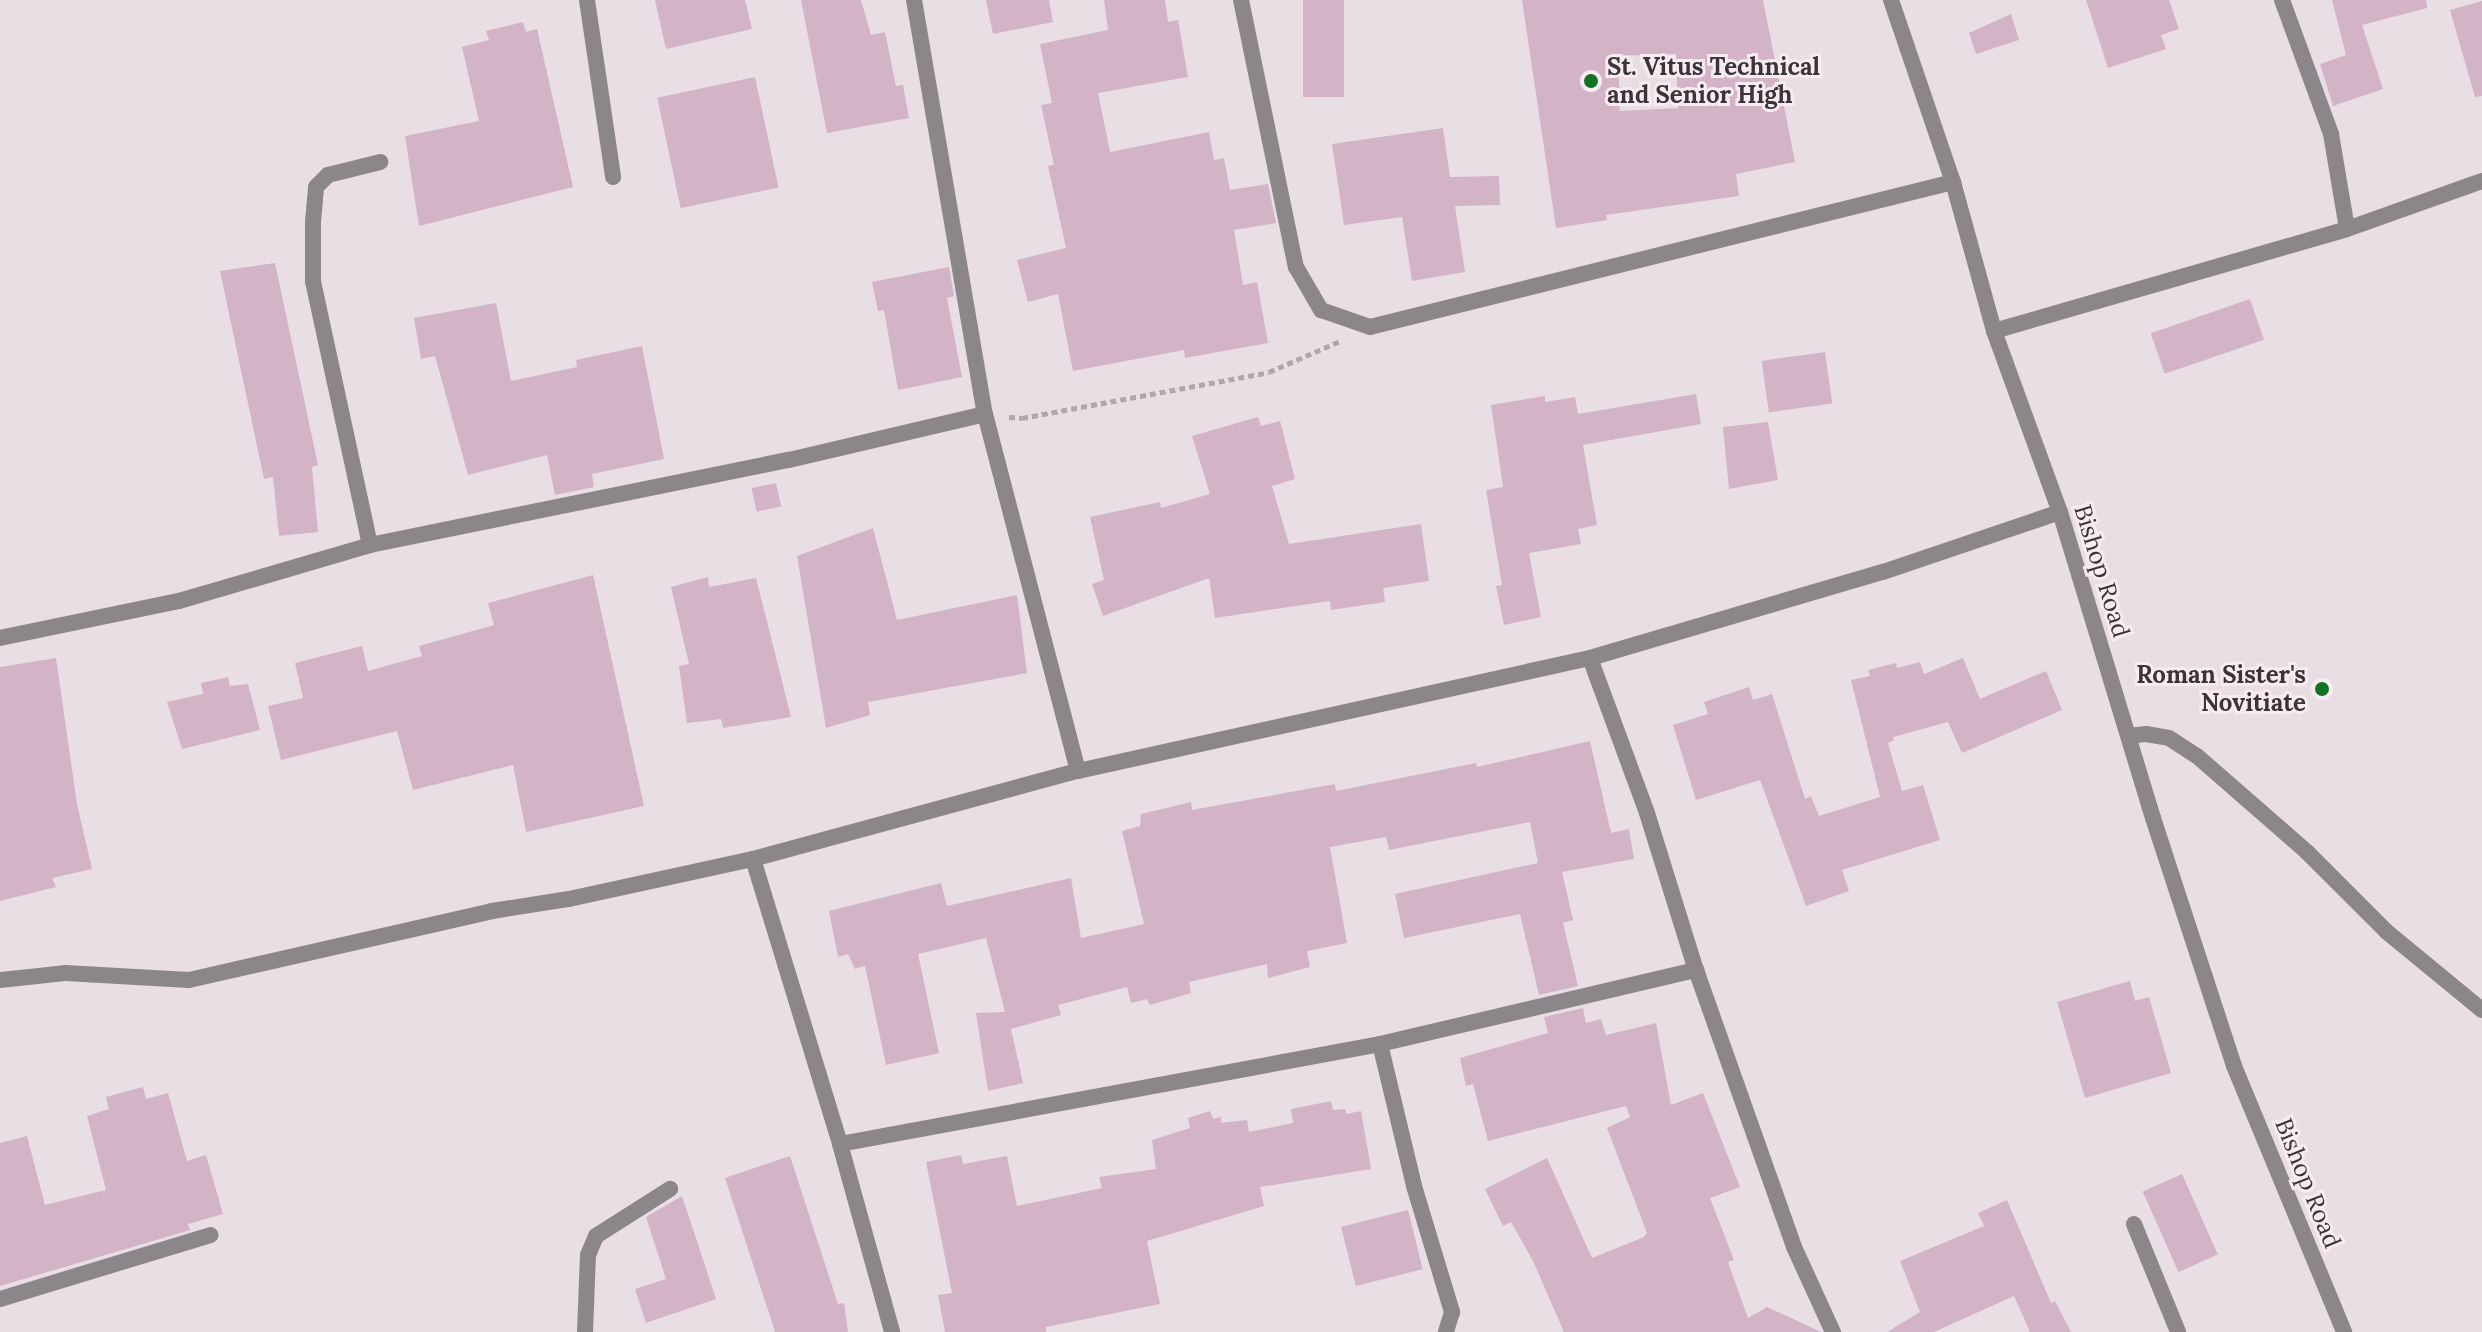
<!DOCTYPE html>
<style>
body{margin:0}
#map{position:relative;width:2482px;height:1332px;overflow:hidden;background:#eadee5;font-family:Lora,serif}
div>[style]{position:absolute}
.building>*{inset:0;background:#d3b3c6;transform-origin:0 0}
.path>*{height:5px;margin-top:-2.5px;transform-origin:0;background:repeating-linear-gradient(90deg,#b0a7ac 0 6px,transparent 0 10px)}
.service>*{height:16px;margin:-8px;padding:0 8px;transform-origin:8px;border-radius:8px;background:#8b8689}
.minor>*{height:16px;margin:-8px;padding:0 8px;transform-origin:8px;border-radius:8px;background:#8b8689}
.dots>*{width:22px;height:22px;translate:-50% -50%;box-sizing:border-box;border:4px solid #f8ebf2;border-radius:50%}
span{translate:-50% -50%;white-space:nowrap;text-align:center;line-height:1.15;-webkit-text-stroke:6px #f8ebf2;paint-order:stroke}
.poi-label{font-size:24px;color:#3a3538;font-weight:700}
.left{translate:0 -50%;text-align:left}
.right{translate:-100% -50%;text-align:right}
.street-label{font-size:24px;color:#3a3538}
</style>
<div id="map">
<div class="building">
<div style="clip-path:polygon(655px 0,745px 0,752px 29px,666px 49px)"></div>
<div style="clip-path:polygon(801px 0,861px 0,871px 35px,885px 32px,896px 86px,903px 85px,909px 118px,827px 133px)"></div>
<div style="clip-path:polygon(986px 0,1049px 0,1053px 22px,993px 34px)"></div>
<div style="clip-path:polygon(1104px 0,1165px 0,1168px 22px,1178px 20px,1188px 77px,1098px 93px,1110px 152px,1209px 132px,1214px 160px,1224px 158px,1230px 190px,1268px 184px,1276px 223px,1234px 230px,1243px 285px,1257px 282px,1268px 343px,1185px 358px,1184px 350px,1073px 371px,1058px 294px,1028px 302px,1017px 260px,1066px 248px,1048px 166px,1054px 165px,1041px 105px,1052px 103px,1040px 44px,1108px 30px)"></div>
<div style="left:1303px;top:0;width:41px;height:97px"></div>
<div style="clip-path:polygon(evenodd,1522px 0,1763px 0,1795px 162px,1736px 174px,1739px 196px,1606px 215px,1607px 220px,1556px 228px,1522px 0,1676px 54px,1678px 108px,1620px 111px,1618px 56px,1676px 54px)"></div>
<div style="clip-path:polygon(2086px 0,2169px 0,2179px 29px,2161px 35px,2166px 49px,2108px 68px)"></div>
<div style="clip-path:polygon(2332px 0,2426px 0,2427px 8px,2362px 25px,2383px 89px,2333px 106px,2320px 64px,2346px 55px)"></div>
<div style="clip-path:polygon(2482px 1px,2482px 96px,2475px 97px,2450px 10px)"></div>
<div style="clip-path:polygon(2011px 14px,2019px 40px,1976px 54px,1969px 33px)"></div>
<div style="clip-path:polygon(523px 22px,526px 32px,537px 29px,573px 187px,419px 226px,405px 136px,479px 121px,462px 47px,489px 40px,486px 31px)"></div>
<div style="left:755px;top:77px;width:113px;height:100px;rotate:78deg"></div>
<div style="clip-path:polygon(1443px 128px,1450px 177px,1499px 176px,1500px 205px,1455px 206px,1465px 272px,1412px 281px,1402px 217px,1344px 225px,1332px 144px)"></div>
<div style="clip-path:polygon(275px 263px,318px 465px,312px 467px,318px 532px,279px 536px,273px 477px,264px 479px,220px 271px)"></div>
<div style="clip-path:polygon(949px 267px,954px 296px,947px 298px,962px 377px,898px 390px,884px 310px,878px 311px,872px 282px)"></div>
<div style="left:2250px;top:299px;width:43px;height:105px;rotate:71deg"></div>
<div style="clip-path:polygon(496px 303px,511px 381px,577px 367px,576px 360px,642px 346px,664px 459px,592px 474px,594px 487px,555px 495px,547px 455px,468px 475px,435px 356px,421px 359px,414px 318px)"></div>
<div style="left:1825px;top:352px;width:52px;height:64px;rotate:82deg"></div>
<div style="clip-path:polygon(1696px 394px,1701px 424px,1583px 445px,1597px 525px,1578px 529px,1581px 544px,1529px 553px,1541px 617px,1504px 625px,1496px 586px,1502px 585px,1486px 490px,1503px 487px,1491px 405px,1545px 396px,1545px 402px,1575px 397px,1578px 414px)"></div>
<div style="clip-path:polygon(1258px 417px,1261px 426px,1280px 421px,1295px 479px,1272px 486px,1289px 544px,1421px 524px,1429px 581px,1383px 588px,1385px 602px,1331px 610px,1330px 601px,1215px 618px,1209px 578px,1103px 616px,1092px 584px,1104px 580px,1090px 517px,1160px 502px,1161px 508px,1210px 494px,1192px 436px)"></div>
<div style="clip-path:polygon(1768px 422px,1778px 480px,1729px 489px,1723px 427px)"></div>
<div style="left:776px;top:483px;width:24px;height:25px;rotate:78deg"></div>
<div style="clip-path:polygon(873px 528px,897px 620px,1017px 595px,1027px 673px,868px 702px,870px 715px,826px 728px,797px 556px)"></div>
<div style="clip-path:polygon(593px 575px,644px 806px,526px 832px,513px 765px,413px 790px,397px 731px,281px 760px,268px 706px,303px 698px,295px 663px,362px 646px,368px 671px,422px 656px,419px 646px,494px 625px,488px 603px)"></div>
<div style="clip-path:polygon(708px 577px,709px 587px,756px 578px,791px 717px,723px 728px,721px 719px,687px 723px,679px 666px,689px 664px,671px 587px)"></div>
<div style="clip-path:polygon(56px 658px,77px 804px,92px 869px,52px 878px,56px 887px,0 901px,0 667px)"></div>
<div style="clip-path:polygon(1963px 658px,1980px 699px,2046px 671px,2062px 710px,1962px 753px,1948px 722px,1893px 737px,1894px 740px,1888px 743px,1902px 791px,1923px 785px,1940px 840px,1842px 870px,1849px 891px,1806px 906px,1760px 780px,1696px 800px,1673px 725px,1708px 714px,1704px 702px,1749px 687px,1753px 700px,1772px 694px,1805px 799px,1811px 796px,1819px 816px,1880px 797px,1851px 680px,1870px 676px,1868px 670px,1896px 663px,1897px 668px,1920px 662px,1924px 674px)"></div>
<div style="clip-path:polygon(228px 677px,230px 686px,248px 684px,260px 730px,182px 749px,167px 702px,203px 694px,201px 683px)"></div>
<div style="clip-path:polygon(1590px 741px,1611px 833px,1629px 829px,1634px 859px,1562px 872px,1573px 920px,1563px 923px,1578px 986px,1539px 995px,1520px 914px,1404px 938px,1395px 894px,1538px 863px,1530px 822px,1389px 850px,1386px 837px,1330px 847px,1347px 943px,1307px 951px,1310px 967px,1268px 978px,1267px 964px,1189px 982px,1191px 993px,1150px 1005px,1147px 999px,1131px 1003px,1127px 987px,1058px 1005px,1061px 1015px,1011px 1029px,1023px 1083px,988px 1091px,976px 1013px,1005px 1012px,986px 938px,918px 954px,939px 1053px,886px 1065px,865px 966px,855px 969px,848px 954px,838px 957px,829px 911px,941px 883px,947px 906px,1071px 878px,1081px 938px,1144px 924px,1122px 831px,1140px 826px,1141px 814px,1191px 802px,1192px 810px,1335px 784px,1336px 791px,1476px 763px,1477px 767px)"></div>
<div style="clip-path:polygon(2130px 981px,2135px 1001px,2149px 997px,2171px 1073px,2085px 1098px,2057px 1002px)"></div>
<div style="clip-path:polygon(1583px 1008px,1586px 1023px,1601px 1019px,1606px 1035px,1656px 1023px,1671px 1105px,1703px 1093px,1740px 1187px,1710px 1198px,1734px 1260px,1728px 1262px,1748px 1318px,1767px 1307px,1821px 1332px,1564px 1332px,1533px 1261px,1511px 1222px,1503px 1226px,1485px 1189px,1547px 1158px,1592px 1258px,1644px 1237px,1647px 1233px,1607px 1128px,1630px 1117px,1626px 1106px,1488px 1141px,1473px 1084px,1466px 1086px,1460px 1058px,1548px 1033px,1544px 1017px)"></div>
<div style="clip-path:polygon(143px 1087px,146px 1099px,168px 1093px,187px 1161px,206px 1155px,223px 1214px,188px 1224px,190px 1230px,0 1286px,0 1143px,27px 1136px,45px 1205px,106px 1190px,87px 1116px,109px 1109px,106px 1097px)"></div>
<div style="clip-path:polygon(1331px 1101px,1333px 1110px,1345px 1109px,1346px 1114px,1361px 1111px,1371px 1169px,1260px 1187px,1264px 1206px,1147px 1241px,1160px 1304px,1046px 1327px,1046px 1332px,945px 1332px,938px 1295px,952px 1293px,926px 1162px,961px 1155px,963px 1164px,1007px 1156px,1017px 1206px,1102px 1188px,1099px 1177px,1156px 1169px,1152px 1140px,1190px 1128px,1188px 1118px,1210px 1111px,1213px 1119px,1221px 1117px,1221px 1123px,1247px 1120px,1249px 1132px,1293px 1123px,1291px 1109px)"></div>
<div style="clip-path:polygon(790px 1156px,838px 1304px,844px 1303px,848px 1332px,775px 1332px,725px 1178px)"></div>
<div style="left:2182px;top:1174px;width:88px;height:43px;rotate:66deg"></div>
<div style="clip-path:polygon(682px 1196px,716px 1299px,646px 1323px,635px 1289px,666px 1279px,646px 1217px)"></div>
<div style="clip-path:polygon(2007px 1200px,2051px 1303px,2055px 1301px,2071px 1332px,2030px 1332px,2014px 1296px,1934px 1332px,1887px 1332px,1920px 1312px,1900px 1261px,1984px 1226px,1978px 1213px)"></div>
<div style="left:1408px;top:1210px;width:61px;height:69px;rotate:76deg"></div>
</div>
<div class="path">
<div style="left:1009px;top:417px;width:13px;rotate:4deg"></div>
<div style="left:1022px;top:418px;width:251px;rotate:-10.5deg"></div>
<div style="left:1269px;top:372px;width:77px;rotate:-23.6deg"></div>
</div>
<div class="service">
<div style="left:2282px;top:0;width:143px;rotate:69.9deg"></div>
<div style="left:2331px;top:134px;width:96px;rotate:80.4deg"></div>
<div style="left:370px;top:545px;width:270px;rotate:-102.2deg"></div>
<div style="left:313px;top:281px;width:59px;rotate:-90deg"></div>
<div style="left:313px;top:222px;width:35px;rotate:-85deg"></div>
<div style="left:316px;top:187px;width:17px;rotate:-45deg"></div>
<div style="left:328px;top:175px;width:54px;rotate:-14deg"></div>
<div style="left:2129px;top:736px;width:17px;rotate:-7deg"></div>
<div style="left:2146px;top:734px;width:23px;rotate:10deg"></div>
<div style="left:2169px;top:738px;width:33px;rotate:33deg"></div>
<div style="left:2197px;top:756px;width:146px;rotate:41.1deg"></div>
<div style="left:2307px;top:852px;width:113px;rotate:45deg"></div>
<div style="left:2387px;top:932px;width:123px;rotate:39.4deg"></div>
<div style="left:585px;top:1332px;width:77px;rotate:-87.8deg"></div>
<div style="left:588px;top:1255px;width:21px;rotate:-67deg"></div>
<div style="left:596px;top:1236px;width:88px;rotate:-32.4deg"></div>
</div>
<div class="minor">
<div style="left:587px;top:0;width:179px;rotate:81.6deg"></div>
<div style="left:914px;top:0;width:420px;rotate:80.3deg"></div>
<div style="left:985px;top:414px;width:369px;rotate:75.4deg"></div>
<div style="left:1241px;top:0;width:273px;rotate:78.4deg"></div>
<div style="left:1296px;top:267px;width:50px;rotate:59.8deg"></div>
<div style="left:1321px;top:310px;width:52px;rotate:19.1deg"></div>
<div style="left:1370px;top:327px;width:601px;rotate:-13.97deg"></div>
<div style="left:1891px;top:0;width:192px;rotate:71.2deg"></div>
<div style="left:1953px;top:182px;width:155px;rotate:74.6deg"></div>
<div style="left:1994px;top:331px;width:193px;rotate:70deg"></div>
<div style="left:2060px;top:512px;width:320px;rotate:73.1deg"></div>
<div style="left:2153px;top:818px;width:261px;rotate:71.9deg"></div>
<div style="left:2234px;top:1066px;width:288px;rotate:67.5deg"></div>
<div style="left:1994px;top:331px;width:367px;rotate:-16.1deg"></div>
<div style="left:2347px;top:229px;width:143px;rotate:-19.6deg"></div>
<div style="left:0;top:638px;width:183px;rotate:-11.7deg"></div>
<div style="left:179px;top:601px;width:199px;rotate:-16.3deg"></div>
<div style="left:370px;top:545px;width:428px;rotate:-11.5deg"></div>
<div style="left:789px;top:460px;width:201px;rotate:-13.2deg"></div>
<div style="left:1590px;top:658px;width:165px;rotate:69.8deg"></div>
<div style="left:1647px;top:813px;width:164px;rotate:72.7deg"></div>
<div style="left:1696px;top:970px;width:294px;rotate:70.5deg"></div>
<div style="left:1794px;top:1247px;width:94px;rotate:65.4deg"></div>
<div style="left:753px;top:859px;width:298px;rotate:73deg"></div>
<div style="left:840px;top:1144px;width:195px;rotate:74.5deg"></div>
<div style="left:0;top:980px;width:65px;rotate:-6.1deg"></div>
<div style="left:65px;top:973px;width:124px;rotate:3.2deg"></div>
<div style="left:189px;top:980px;width:311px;rotate:-12.8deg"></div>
<div style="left:492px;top:911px;width:78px;rotate:-8.9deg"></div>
<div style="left:569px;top:899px;width:188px;rotate:-12.3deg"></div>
<div style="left:753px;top:859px;width:337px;rotate:-15.2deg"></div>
<div style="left:1078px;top:771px;width:524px;rotate:-12.45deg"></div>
<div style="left:1590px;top:658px;width:305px;rotate:-16.4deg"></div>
<div style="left:1883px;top:572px;width:187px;rotate:-18.7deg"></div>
<div style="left:1380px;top:1044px;width:146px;rotate:76.5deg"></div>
<div style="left:1414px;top:1186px;width:132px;rotate:73.2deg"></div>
<div style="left:1452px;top:1312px;width:21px;rotate:107deg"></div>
<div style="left:840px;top:1144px;width:549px;rotate:-10.49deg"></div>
<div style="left:1380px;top:1044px;width:325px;rotate:-13.2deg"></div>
<div style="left:2134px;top:1224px;width:117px;rotate:67.8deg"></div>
<div style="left:0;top:1299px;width:220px;rotate:-16.9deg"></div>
</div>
<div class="dots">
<div style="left:1591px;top:81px;background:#117323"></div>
<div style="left:2322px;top:689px;background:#117323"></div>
</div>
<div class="poi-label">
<span class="left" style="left:1607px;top:81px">St. Vitus Technical<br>and Senior High</span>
<span class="right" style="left:2306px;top:689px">Roman Sister's<br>Novitiate</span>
</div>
<div class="street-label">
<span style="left:2102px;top:571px;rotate:73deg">Bishop Road</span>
<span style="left:2308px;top:1183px;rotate:68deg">Bishop Road</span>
</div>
</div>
